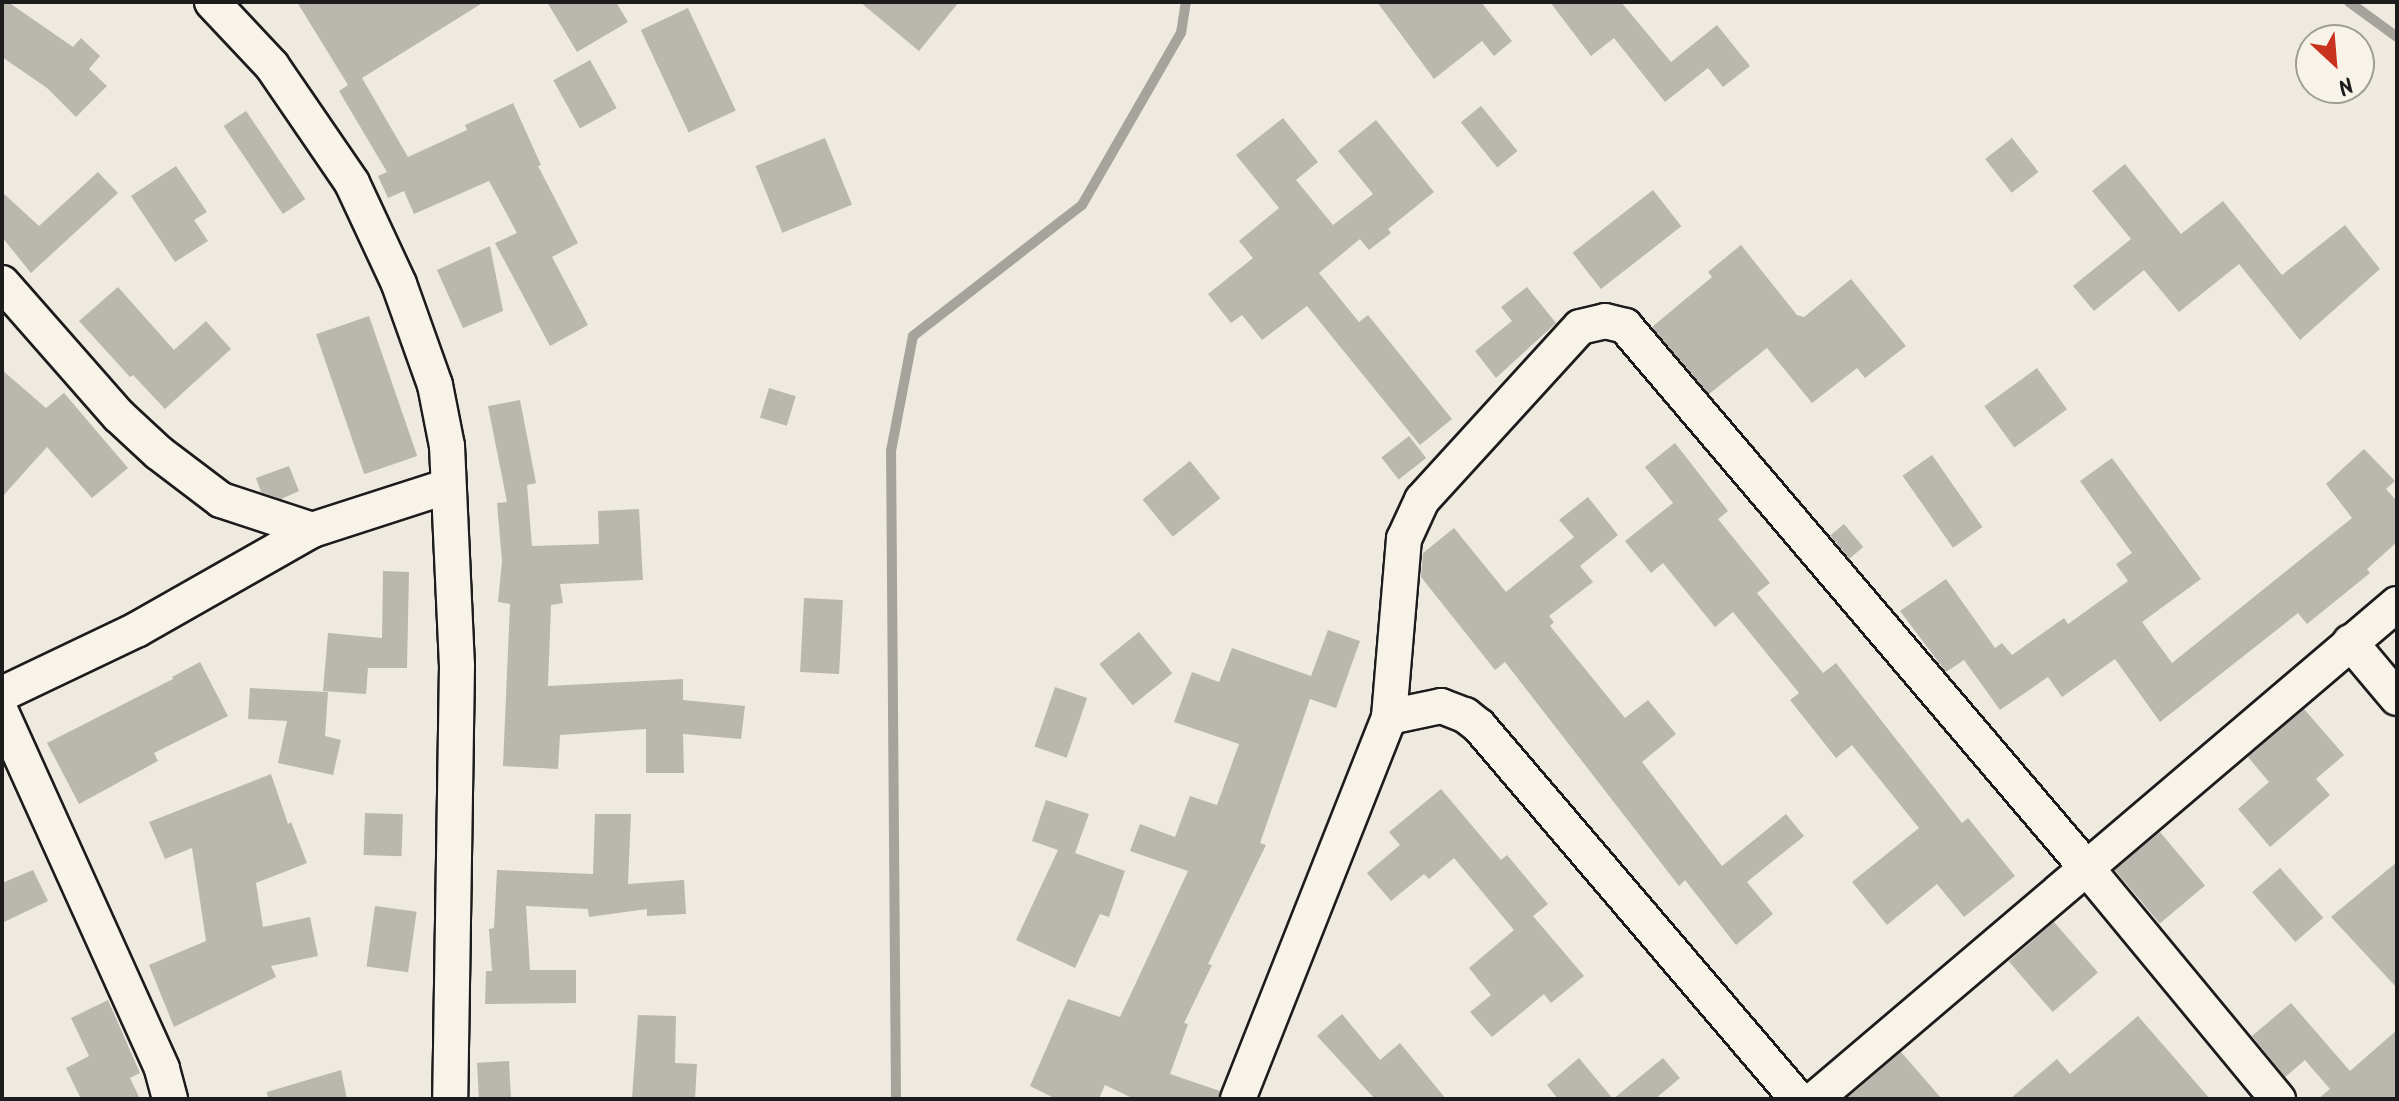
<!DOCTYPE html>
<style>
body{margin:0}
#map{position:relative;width:2399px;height:1101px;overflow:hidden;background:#eeeae0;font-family:Kalam,sans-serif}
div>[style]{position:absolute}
.stream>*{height:10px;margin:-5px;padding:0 5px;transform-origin:5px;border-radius:5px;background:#a6a39d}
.building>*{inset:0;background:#bab7af;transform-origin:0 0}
.roads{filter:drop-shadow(2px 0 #1c1c1c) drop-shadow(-2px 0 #1c1c1c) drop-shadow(0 2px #1c1c1c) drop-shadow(0 -2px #1c1c1c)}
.minor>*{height:34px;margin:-17px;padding:0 17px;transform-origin:17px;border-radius:17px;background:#f7f3e8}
span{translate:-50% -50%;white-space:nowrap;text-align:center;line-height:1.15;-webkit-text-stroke:6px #f7f3e8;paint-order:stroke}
.frame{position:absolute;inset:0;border:4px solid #1c1c1c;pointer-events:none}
.north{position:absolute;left:2295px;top:24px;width:80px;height:80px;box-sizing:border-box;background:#f7f3e8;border:2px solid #9f9d96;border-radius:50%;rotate:154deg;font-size:22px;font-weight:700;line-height:32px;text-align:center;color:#1c1c1c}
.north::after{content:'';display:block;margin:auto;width:28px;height:36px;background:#c8321e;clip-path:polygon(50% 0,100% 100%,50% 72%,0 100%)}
</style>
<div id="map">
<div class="stream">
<div style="left:2349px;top:2px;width:59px;rotate:36.1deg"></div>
<div style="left:896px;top:1099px;width:648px;rotate:-90.44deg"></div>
<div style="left:891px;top:451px;width:117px;rotate:-79.2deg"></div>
<div style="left:913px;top:336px;width:214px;rotate:-37.8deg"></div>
<div style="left:1082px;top:205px;width:198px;rotate:-60.1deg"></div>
<div style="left:1181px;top:33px;width:31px;rotate:-81deg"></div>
</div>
<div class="building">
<div style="clip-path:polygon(2px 2px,8px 2px,73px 47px,81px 38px,100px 56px,89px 69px,107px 86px,76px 117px,47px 88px,2px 57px)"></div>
<div style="clip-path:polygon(297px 2px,484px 2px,362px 78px,408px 157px,467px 130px,465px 125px,513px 103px,541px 165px,538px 166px,578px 243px,552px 257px,588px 325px,550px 346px,495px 243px,517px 233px,489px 181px,414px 214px,404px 191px,388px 198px,378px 176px,387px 172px,339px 91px,348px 85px)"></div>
<div style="clip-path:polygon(547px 2px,616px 2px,628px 22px,577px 52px)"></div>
<div style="clip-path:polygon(860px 2px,959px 2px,919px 51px)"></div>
<div style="clip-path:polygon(1377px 2px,1481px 2px,1512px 41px,1494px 56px,1482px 41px,1434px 79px)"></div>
<div style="clip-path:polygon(1550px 2px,1621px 2px,1671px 62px,1717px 25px,1750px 66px,1723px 87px,1708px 68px,1665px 102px,1614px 38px,1591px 56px)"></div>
<div style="left:688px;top:8px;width:113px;height:52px;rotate:65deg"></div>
<div style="left:590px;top:60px;width:55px;height:42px;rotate:61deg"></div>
<div style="left:1481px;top:106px;width:58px;height:26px;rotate:51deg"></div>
<div style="left:246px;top:111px;width:106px;height:27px;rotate:56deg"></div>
<div style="clip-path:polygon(1283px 118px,1318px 162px,1296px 180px,1333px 225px,1373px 194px,1338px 151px,1376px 120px,1434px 192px,1388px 229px,1391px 233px,1369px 250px,1360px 239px,1319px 273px,1359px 322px,1368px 315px,1452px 419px,1420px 445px,1307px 306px,1262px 340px,1242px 315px,1231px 323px,1208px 294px,1253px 258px,1239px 241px,1279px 208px,1236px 155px)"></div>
<div style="left:825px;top:138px;width:72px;height:75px;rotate:68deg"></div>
<div style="left:2012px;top:138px;width:43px;height:34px;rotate:52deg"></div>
<div style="clip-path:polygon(2125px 164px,2181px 234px,2223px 201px,2282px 275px,2345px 225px,2380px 269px,2300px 340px,2239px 264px,2179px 312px,2144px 270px,2094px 311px,2073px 286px,2131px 239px,2092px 191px)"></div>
<div style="clip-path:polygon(176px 166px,207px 212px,194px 220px,208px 241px,175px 262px,131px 196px)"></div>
<div style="clip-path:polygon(98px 172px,118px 193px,31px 273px,2px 237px,2px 192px,39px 226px)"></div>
<div style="left:1653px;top:190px;width:46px;height:102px;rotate:52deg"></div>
<div style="clip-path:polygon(1741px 245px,1797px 315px,1804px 317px,1851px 279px,1906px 346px,1865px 378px,1857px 368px,1812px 403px,1767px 348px,1709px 394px,1652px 327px,1712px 277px,1708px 272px)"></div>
<div style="clip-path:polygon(490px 246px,503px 311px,463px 328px,437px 270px)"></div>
<div style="clip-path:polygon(118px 287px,174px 350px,206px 321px,231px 349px,165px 409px,133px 375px,130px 377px,79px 321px)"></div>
<div style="clip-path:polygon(1527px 287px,1556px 323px,1496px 378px,1475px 351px,1512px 321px,1501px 307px)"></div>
<div style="left:369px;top:316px;width:148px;height:56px;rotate:71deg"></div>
<div style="left:2037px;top:368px;width:51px;height:65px;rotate:54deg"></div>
<div style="clip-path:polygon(2px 370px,46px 408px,64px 393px,128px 468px,92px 498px,47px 447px,2px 497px)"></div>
<div style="left:769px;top:388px;width:28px;height:31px;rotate:17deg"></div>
<div style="clip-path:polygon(520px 400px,536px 483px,527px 485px,532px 546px,599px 544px,598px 511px,639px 509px,643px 580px,560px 584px,563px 603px,551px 605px,548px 686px,683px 679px,683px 700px,745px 706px,741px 739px,683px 734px,684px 773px,646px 773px,646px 729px,560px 735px,558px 769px,503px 766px,510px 604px,498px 602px,502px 561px,497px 503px,507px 502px,488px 406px)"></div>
<div style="left:1409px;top:436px;width:28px;height:35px;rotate:52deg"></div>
<div style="clip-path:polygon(1675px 443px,1728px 511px,1718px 519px,1770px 583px,1757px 593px,1823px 673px,1836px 663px,1962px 823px,1968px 818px,2015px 876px,1964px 917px,1937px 884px,1887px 925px,1852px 882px,1919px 828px,1852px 745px,1836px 758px,1790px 700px,1799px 693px,1733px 612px,1715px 627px,1663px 563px,1651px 573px,1625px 541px,1673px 503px,1645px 467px)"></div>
<div style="clip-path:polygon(2364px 449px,2395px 481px,2386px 489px,2397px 501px,2397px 542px,2367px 569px,2370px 573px,2307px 624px,2298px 613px,2160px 722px,2115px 659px,2062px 697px,2048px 677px,2000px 710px,1964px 660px,1946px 672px,1900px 611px,1946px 579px,1995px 648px,2002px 643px,2012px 655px,2064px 618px,2068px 624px,2128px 581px,2116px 564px,2132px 553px,2080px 481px,2112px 458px,2201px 579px,2142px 622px,2172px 663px,2352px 518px,2326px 484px)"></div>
<div style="left:1932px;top:455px;width:88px;height:36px;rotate:55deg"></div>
<div style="left:1190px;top:461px;width:48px;height:61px;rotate:51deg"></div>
<div style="clip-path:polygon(289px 466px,299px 491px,281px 499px,261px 492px,256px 478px)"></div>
<div style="clip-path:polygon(1588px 497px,1618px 535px,1580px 566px,1593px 582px,1549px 616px,1554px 622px,1550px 626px,1625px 718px,1648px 700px,1676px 734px,1642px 762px,1722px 866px,1786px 814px,1804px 836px,1747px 882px,1773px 914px,1736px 945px,1685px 880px,1679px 886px,1505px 662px,1495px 670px,1421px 577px,1423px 553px,1454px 528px,1506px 592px,1574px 537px,1559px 520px)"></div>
<div style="left:1844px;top:524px;width:30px;height:18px;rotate:50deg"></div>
<div style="clip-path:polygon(383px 571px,409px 572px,407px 668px,368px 668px,366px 694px,323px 691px,328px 633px,382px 638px)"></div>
<div style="left:804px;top:598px;width:39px;height:74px;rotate:3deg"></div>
<div style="clip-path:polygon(1328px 630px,1360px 641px,1336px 708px,1310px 699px,1260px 843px,1266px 845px,1208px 964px,1212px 965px,1184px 1023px,1188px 1024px,1170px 1074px,1220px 1091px,1218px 1099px,1134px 1099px,1105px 1085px,1099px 1099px,1056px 1099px,1030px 1086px,1068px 999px,1120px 1017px,1188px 871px,1130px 851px,1140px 824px,1175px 837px,1190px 796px,1217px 805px,1239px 744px,1174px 722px,1192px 672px,1219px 682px,1232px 648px,1311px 676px)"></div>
<div style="left:1139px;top:632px;width:53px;height:51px;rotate:51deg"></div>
<div style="clip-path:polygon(200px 662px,228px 716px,154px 753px,158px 761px,79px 804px,47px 743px,173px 679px,172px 677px)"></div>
<div style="left:1055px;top:687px;width:34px;height:63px;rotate:19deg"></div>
<div style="clip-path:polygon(250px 688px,328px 692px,325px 736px,341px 740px,333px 775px,278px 763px,287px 721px,248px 719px)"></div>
<div style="clip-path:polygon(2304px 709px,2344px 755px,2316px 779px,2330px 795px,2270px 847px,2238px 809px,2269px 782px,2248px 757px)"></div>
<div style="clip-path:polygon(271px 774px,288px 824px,291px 822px,307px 863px,256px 883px,263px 927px,310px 917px,318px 956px,271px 966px,276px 977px,174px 1027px,149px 965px,206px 941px,192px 848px,165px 859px,149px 822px)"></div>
<div style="clip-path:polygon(1441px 789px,1501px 860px,1507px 855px,1548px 904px,1533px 916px,1584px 976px,1551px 1003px,1544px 994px,1492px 1037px,1470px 1012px,1491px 995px,1469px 968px,1514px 930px,1454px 858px,1429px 879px,1424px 874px,1391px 901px,1367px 873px,1400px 845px,1389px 832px)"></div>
<div style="clip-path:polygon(1046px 800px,1089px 814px,1075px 853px,1125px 871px,1109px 917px,1100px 914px,1075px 968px,1016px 940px,1058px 850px,1032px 841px)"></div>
<div style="left:365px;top:813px;width:38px;height:42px;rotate:2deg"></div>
<div style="clip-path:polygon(595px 814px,631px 814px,628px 884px,684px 880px,686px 914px,647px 916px,647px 909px,589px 917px,588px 909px,526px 906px,530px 970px,576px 970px,576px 1003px,485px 1004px,486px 971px,492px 971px,489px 929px,494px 928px,497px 870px,593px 874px)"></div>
<div style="left:2160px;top:832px;width:70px;height:59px;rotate:50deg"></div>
<div style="clip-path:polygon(2397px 862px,2397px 988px,2331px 917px)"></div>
<div style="left:2280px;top:868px;width:66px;height:37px;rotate:49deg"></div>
<div style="clip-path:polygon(33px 870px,48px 901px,2px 923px,2px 883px)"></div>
<div style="left:375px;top:906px;width:42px;height:61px;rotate:8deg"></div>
<div style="left:2054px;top:922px;width:67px;height:60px;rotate:49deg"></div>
<div style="clip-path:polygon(108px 1000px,140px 1073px,130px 1078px,140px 1099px,81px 1099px,66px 1068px,89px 1056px,71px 1018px)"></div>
<div style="clip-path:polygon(2291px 1003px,2350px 1071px,2397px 1030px,2397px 1099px,2318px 1099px,2330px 1089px,2305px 1060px,2285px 1077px,2252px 1036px)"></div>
<div style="clip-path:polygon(1342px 1014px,1380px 1060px,1400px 1043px,1446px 1099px,1375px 1099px,1317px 1036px)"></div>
<div style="clip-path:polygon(638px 1015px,676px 1016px,675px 1063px,697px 1064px,695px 1099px,632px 1099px)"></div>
<div style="clip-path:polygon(2138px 1016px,2210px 1099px,2010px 1099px,2057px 1059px,2070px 1074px)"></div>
<div style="clip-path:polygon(1901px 1052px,1942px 1099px,1846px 1099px)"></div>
<div style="clip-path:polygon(1579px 1058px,1613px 1099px,1558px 1099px,1547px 1085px)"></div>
<div style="clip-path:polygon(1663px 1058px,1680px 1078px,1655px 1099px,1613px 1099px)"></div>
<div style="left:509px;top:1061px;width:38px;height:32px;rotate:87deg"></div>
<div style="clip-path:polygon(341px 1070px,347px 1099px,268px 1099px,267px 1092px)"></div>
</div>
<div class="roads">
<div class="minor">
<div style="left:212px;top:2px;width:88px;rotate:46.8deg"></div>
<div style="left:272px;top:66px;width:142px;rotate:55.6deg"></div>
<div style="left:352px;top:183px;width:111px;rotate:65deg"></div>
<div style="left:399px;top:284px;width:107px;rotate:70.4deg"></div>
<div style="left:435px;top:385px;width:62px;rotate:78.9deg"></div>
<div style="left:447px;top:446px;width:220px;rotate:87.4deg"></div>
<div style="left:457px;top:666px;width:433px;rotate:90.9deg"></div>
<div style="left:2px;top:283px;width:177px;rotate:48.7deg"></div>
<div style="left:119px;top:416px;width:54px;rotate:42.8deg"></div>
<div style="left:159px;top:453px;width:78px;rotate:37.2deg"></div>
<div style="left:221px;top:500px;width:96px;rotate:18.2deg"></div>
<div style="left:2350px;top:642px;width:73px;rotate:50deg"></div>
<div style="left:2px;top:694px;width:151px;rotate:-25.5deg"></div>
<div style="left:138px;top:629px;width:200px;rotate:-29.6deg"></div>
<div style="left:312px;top:530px;width:143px;rotate:-17.9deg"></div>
<div style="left:2px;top:714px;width:389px;rotate:65.7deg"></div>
<div style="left:162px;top:1069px;width:31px;rotate:75deg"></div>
<div style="left:1389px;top:717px;width:53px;rotate:-11.9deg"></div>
<div style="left:1441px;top:706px;width:26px;rotate:21deg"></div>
<div style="left:1465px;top:715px;width:18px;rotate:38deg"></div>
<div style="left:1479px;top:726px;width:491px;rotate:49.5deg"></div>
<div style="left:1238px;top:1099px;width:411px;rotate:-68.4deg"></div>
<div style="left:1389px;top:717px;width:179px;rotate:-85.2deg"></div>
<div style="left:1404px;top:539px;width:43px;rotate:-65.2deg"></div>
<div style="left:1422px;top:500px;width:234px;rotate:-47.6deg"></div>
<div style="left:1580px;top:327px;width:26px;rotate:-13deg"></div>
<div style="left:1605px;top:321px;width:21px;rotate:14deg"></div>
<div style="left:1625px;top:326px;width:709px;rotate:49.57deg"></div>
<div style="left:2085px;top:866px;width:303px;rotate:50.4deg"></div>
<div style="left:1815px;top:1099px;width:764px;rotate:-40.38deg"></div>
</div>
</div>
<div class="frame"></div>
<div class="north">N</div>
</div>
